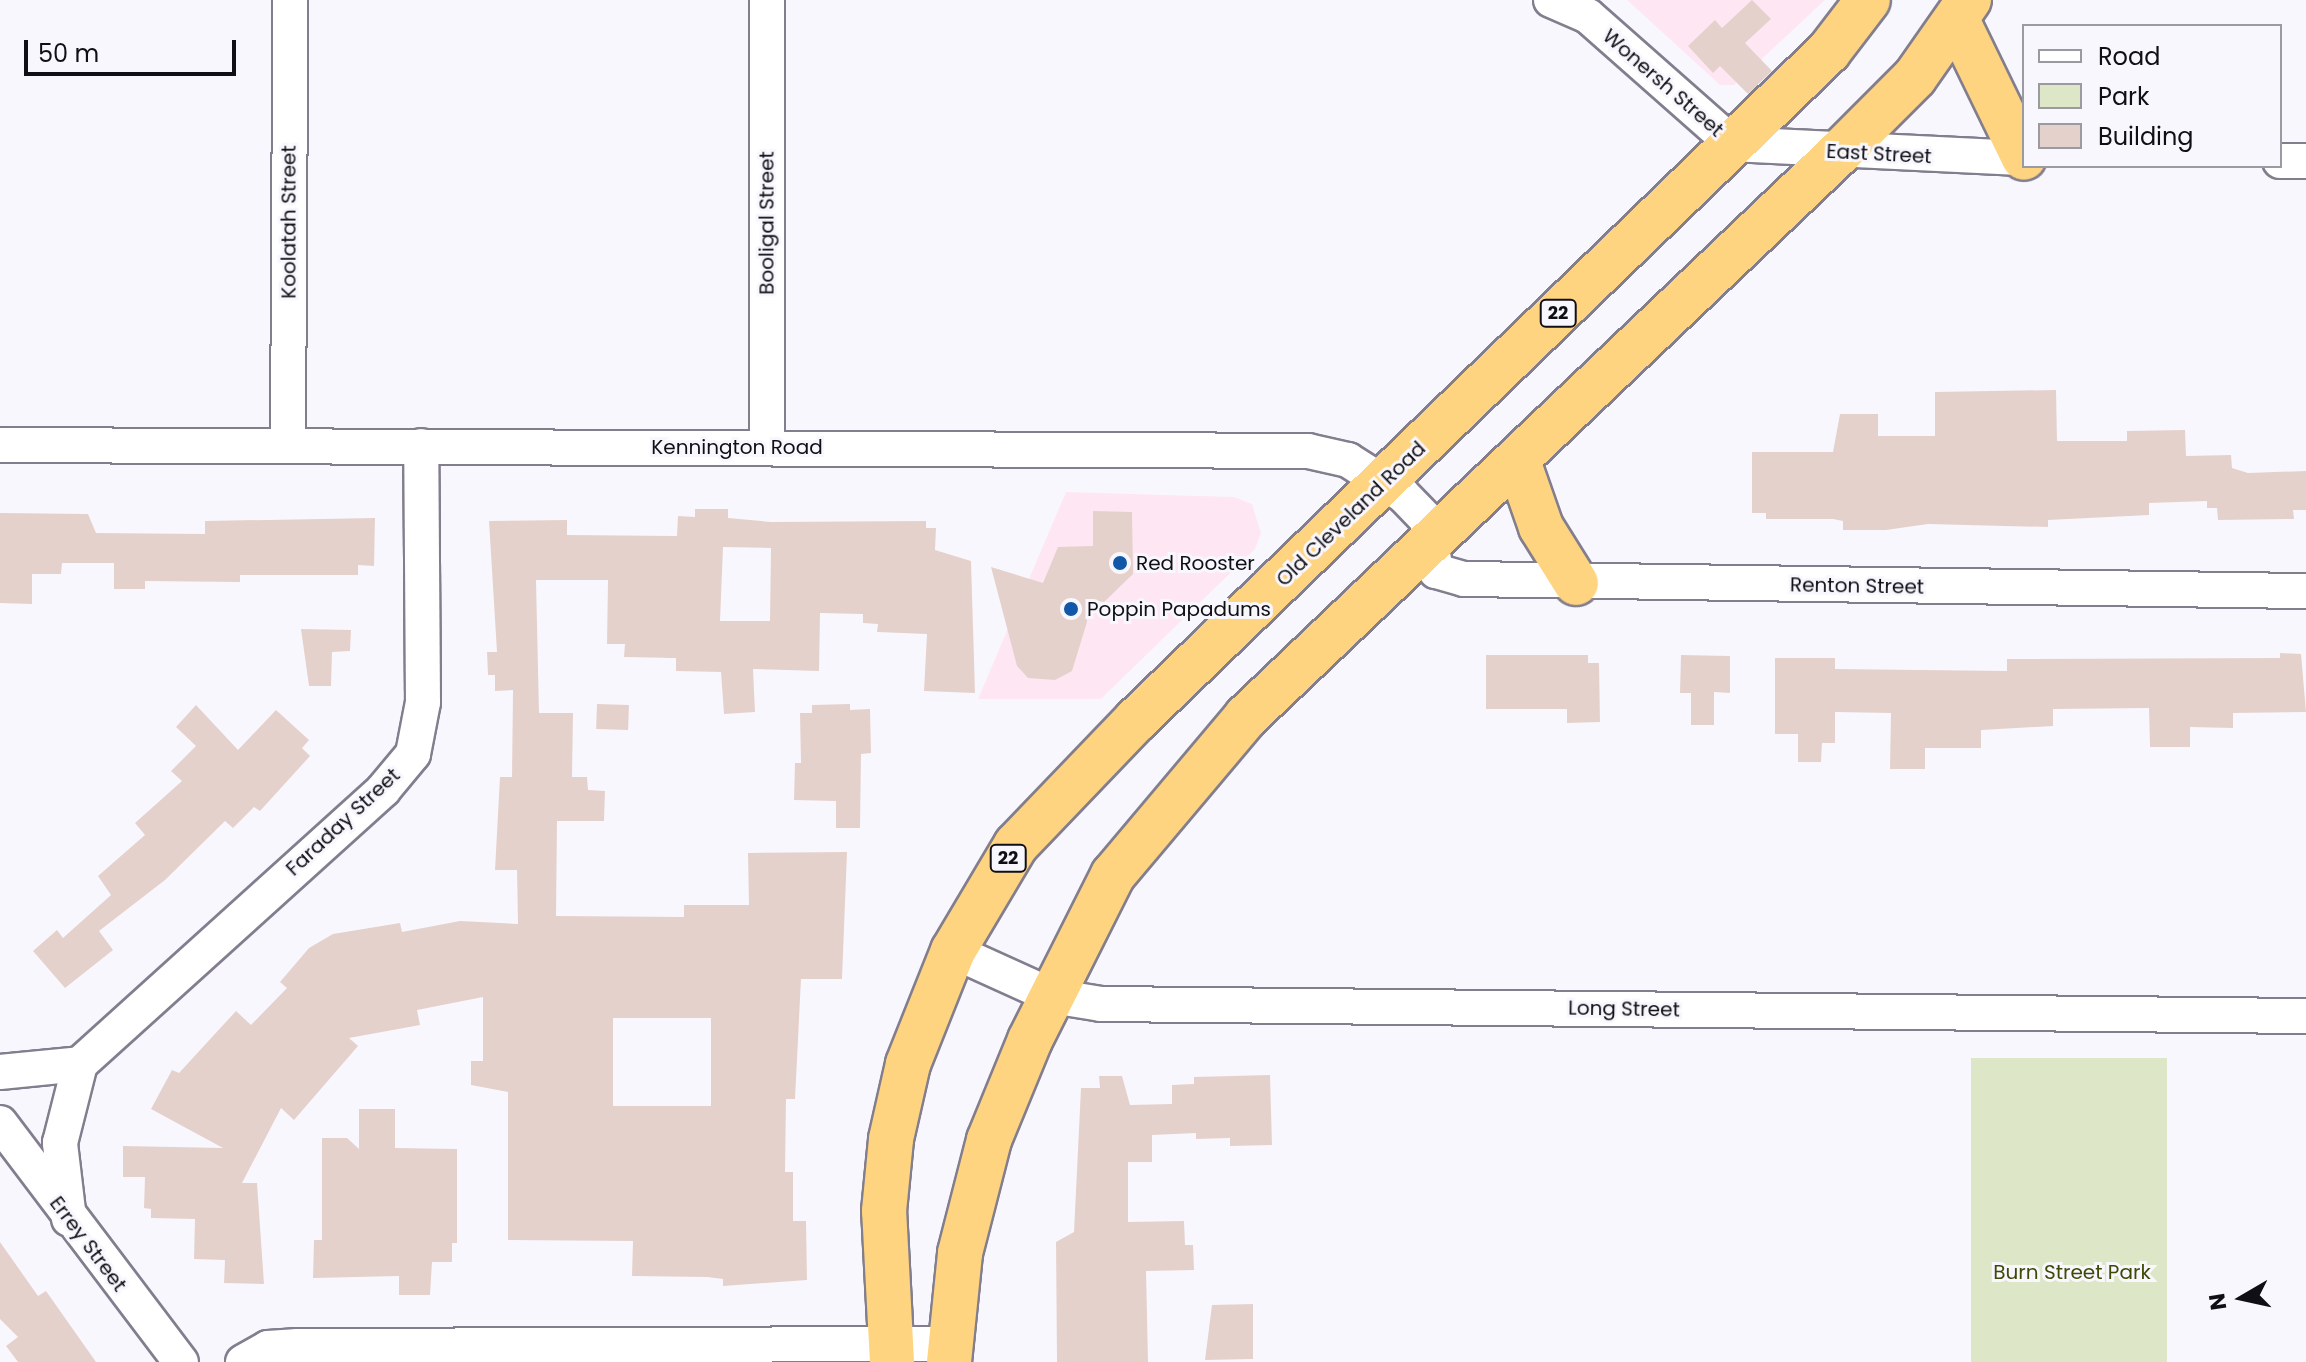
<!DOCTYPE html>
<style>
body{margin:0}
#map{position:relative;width:2306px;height:1362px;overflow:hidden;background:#f9f7fe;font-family:Poppins,sans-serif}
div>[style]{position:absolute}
.commercial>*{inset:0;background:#fee7f3}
.green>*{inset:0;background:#dde6c7;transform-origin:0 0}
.building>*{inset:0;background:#e5d1cc;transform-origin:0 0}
.roads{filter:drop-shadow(2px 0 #827e8e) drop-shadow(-2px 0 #827e8e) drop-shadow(0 2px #827e8e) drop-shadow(0 -2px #827e8e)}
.minor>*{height:34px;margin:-17px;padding:0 17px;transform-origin:17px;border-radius:17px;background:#fff}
.trunk>*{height:44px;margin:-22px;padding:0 22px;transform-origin:22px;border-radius:22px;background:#fed480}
.dots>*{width:22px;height:22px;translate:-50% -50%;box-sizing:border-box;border:4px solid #f9f7fe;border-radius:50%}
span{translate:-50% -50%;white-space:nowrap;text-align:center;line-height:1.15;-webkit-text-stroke:6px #f9f7fe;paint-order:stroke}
.shield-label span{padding:2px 6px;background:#f9f7fe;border:2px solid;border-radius:6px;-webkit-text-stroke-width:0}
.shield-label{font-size:18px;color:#100f15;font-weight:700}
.street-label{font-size:20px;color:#100f15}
.poi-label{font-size:20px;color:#100f15}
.left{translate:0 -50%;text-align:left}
.park-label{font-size:20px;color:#3d4905}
.legend{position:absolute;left:2022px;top:24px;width:260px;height:144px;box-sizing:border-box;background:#f9f7fe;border:2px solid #9c9aa1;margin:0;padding:10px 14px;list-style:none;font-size:24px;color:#100f15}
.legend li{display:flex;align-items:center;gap:16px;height:40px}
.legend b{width:40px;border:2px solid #9c9aa1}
.north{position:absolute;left:2202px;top:1258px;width:80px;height:80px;-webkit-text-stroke:6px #f9f7fe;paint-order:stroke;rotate:261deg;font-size:22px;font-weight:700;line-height:32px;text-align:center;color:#100f15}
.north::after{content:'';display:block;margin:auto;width:28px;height:36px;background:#100f15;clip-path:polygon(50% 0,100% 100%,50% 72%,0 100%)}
.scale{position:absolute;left:24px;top:40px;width:212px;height:36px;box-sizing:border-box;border:4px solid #100f15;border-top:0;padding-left:10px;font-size:24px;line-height:28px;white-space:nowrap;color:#100f15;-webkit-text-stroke:6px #f9f7fe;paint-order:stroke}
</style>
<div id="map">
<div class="commercial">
<div style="clip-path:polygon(1627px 0,1825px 0,1734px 85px,1720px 85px)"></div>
<div style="clip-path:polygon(1066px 492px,1234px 497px,1252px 504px,1261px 533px,1255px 549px,1101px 699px,978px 699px)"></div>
</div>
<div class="green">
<div style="left:1971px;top:1058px;width:196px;height:304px"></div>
</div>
<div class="building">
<div style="clip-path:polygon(1752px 0,1771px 19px,1745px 43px,1772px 71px,1748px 94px,1720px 66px,1713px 73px,1688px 46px,1715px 20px,1722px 28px)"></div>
<div style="clip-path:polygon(2056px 390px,2057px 441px,2127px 441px,2127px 431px,2185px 430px,2186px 456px,2231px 455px,2232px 468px,2248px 473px,2306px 471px,2306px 510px,2293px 510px,2294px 519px,2218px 520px,2217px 508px,2207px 508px,2207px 501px,2149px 503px,2149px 515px,2048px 520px,2048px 527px,1928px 524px,1886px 530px,1843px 530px,1843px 521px,1833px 519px,1766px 519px,1766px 513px,1752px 513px,1752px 452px,1833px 452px,1840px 414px,1878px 414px,1878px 436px,1935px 436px,1935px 392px)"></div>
<div style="clip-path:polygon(evenodd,695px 509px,728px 509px,728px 518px,771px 522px,926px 521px,926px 528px,936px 528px,935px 550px,971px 561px,975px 693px,924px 691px,927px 634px,877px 632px,878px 624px,863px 623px,863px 614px,820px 613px,819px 671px,753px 669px,755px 712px,724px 714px,721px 672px,676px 671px,676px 658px,624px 657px,625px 644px,607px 644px,608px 580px,536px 580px,539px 713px,573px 713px,572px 777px,587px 777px,588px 790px,605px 791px,604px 821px,557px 821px,556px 916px,684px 917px,684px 905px,749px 905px,748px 853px,847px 852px,842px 979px,801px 979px,795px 1099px,786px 1099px,785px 1172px,793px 1172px,793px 1221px,806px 1221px,807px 1280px,723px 1286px,723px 1279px,707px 1277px,632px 1276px,633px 1241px,508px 1240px,508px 1092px,471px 1085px,471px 1061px,483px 1061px,483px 997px,417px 1010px,420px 1025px,349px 1038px,358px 1046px,294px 1120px,281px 1108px,242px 1183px,257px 1183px,264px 1284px,224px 1283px,225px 1260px,194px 1259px,195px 1219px,151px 1218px,151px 1209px,144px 1208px,145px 1177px,123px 1177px,123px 1146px,223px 1148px,151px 1109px,172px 1070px,179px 1073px,236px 1011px,251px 1025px,287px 988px,280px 982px,309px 948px,333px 934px,400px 923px,402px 932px,460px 921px,518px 924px,517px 870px,495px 870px,500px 777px,512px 777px,513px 690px,495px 691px,495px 675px,488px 675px,487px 652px,497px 652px,489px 521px,567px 520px,567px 535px,677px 536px,678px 516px,695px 517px,695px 509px,723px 547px,771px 548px,770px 621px,720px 621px,723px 547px,695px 509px,613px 1018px,711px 1018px,711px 1106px,613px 1106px,613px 1018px)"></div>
<div style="clip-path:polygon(1093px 511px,1132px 512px,1133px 574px,1104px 602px,1086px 599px,1087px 622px,1072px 671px,1055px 680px,1028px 678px,1017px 666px,991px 567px,1043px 583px,1058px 547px,1093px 546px)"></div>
<div style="clip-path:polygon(0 513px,88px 514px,96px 533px,205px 534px,205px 521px,375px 518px,374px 566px,358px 565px,358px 575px,240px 575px,240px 582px,145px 581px,145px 589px,114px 589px,114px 563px,62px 563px,61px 574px,32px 574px,32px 604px,0 603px)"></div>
<div style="clip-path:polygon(301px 629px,351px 630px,350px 651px,332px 652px,331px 686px,309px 686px)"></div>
<div style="clip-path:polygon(2280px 653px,2301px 654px,2306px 712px,2233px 713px,2233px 728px,2190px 727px,2190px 747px,2150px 747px,2149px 708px,2053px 709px,2053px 726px,1981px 730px,1981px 748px,1925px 748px,1925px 769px,1890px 769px,1891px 713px,1835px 712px,1835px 743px,1822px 743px,1821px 762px,1798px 762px,1798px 734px,1775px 734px,1775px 658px,1835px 658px,1835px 669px,2007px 671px,2007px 659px,2280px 658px)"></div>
<div style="clip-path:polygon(1486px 655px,1588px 655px,1588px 663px,1599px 663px,1600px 722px,1567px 723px,1567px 709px,1486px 709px)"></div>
<div style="clip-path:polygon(1681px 655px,1730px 656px,1730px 693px,1714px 692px,1714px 725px,1691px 725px,1691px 693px,1680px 693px)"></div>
<div style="left:597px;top:704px;width:32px;height:25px;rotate:2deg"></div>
<div style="clip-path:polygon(850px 704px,850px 710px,870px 709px,871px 753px,861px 754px,860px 828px,836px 828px,836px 801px,794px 800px,795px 763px,801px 763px,800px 713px,812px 713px,812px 705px)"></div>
<div style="clip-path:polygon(196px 705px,238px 750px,276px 710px,309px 740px,302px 748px,310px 756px,260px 811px,254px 807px,233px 828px,225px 821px,165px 880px,99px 931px,113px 950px,65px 988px,33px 951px,57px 930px,63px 938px,111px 895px,98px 876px,145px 835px,135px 823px,182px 781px,171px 771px,196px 746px,176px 727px)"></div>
<div style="clip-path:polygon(1270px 1075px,1272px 1145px,1230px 1146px,1230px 1138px,1196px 1139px,1196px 1133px,1152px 1135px,1152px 1162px,1128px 1162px,1128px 1222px,1184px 1221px,1185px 1245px,1193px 1245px,1194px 1270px,1146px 1271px,1148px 1362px,1057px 1362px,1056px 1242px,1074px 1232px,1081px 1088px,1100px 1088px,1099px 1076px,1122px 1076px,1130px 1105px,1172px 1104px,1172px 1085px,1194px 1084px,1194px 1077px)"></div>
<div style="clip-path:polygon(359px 1109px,395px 1109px,395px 1148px,457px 1149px,457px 1243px,452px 1243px,452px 1262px,432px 1262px,430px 1295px,399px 1295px,399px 1276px,313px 1278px,314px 1240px,322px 1240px,322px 1138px,347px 1138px,359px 1149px)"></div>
<div style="clip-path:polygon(0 1242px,38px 1296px,46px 1291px,96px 1362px,18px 1362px,6px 1346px,18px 1337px,0 1319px)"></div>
<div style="clip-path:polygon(1253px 1304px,1253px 1359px,1205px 1360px,1212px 1305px)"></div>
</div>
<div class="roads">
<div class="minor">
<div style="left:767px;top:0;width:447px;rotate:90deg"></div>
<div style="left:1551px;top:0;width:40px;rotate:23.4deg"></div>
<div style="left:1588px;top:16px;width:193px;rotate:41.4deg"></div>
<div style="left:1733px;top:144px;width:291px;rotate:2.8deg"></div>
<div style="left:2280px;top:161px;width:26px"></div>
<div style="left:288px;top:444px;width:444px;rotate:-89.7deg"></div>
<div style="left:0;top:445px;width:1308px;rotate:0.26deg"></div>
<div style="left:1308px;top:451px;width:41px;rotate:12.7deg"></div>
<div style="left:1348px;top:460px;width:65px;rotate:32.5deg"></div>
<div style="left:1403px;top:495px;width:35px;rotate:46deg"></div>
<div style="left:1427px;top:520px;width:52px;rotate:80deg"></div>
<div style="left:1436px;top:571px;width:29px;rotate:16deg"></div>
<div style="left:1464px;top:579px;width:842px;rotate:0.82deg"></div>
<div style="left:953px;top:951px;width:109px;rotate:24.4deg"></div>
<div style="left:1052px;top:996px;width:50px;rotate:9.3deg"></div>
<div style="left:1101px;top:1004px;width:1205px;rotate:0.57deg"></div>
<div style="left:0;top:1072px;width:80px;rotate:-5.7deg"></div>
<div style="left:0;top:1123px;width:300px;rotate:52.9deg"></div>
<div style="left:69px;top:1219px;width:77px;rotate:-96.8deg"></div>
<div style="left:60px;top:1143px;width:81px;rotate:-75.8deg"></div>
<div style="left:80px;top:1064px;width:409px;rotate:-42.1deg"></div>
<div style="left:383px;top:790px;width:47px;rotate:-50.2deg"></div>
<div style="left:413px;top:754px;width:53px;rotate:-79.1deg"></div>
<div style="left:423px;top:702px;width:256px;rotate:-90.4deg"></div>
<div style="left:243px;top:1362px;width:29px;rotate:-29deg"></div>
<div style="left:268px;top:1348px;width:30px;rotate:-4deg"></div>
<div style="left:298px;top:1346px;width:652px;rotate:-0.18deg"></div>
</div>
<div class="trunk">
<div style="left:1957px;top:20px;width:153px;rotate:64.1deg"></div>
<div style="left:1518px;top:461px;width:70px;rotate:70.8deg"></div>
<div style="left:1541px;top:527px;width:66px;rotate:58deg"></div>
<div style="left:892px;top:1362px;width:151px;rotate:-93deg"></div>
<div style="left:884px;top:1211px;width:72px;rotate:-84.4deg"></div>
<div style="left:891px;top:1139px;width:77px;rotate:-77.2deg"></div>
<div style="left:908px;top:1064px;width:122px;rotate:-68.3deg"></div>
<div style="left:953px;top:951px;width:123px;rotate:-59.3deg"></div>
<div style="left:1016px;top:845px;width:173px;rotate:-46.2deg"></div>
<div style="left:1136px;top:720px;width:963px;rotate:-43.99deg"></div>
<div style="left:1829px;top:51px;width:64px;rotate:-52.6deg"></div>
<div style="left:949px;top:1362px;width:110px;rotate:-84.2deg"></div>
<div style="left:960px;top:1253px;width:117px;rotate:-75.6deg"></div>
<div style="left:989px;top:1140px;width:108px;rotate:-67.7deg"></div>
<div style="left:1030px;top:1040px;width:185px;rotate:-63.3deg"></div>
<div style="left:1113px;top:875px;width:207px;rotate:-49.9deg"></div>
<div style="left:1246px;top:717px;width:818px;rotate:-43.56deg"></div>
<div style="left:1839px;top:153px;width:107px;rotate:-45deg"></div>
<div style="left:1915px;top:77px;width:94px;rotate:-55deg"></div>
</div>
</div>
<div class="dots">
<div style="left:1120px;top:563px;background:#1159a8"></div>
<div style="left:1071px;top:609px;background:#1159a8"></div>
</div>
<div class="shield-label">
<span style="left:1558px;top:313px">22</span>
<span style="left:1008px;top:858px">22</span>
</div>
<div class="street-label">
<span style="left:1663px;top:83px;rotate:41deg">Wonersh Street</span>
<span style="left:1879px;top:154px;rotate:3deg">East Street</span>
<span style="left:289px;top:222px;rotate:-90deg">Koolatah Street</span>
<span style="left:767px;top:223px;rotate:-90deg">Booligal Street</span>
<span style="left:737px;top:447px">Kennington Road</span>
<span style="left:1351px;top:514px;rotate:-44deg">Old Cleveland Road</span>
<span style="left:1857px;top:586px;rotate:1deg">Renton Street</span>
<span style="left:343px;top:822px;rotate:-43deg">Faraday Street</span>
<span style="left:1624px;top:1009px;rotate:1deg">Long Street</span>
<span style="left:88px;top:1244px;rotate:53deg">Errey Street</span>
</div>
<div class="poi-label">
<span class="left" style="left:1136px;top:563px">Red Rooster</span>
<span class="left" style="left:1087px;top:609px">Poppin Papadums</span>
</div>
<div class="park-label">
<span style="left:2072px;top:1272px">Burn Street Park</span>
</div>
<ul class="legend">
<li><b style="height:10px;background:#fff"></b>Road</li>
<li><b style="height:22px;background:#dde6c7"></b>Park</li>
<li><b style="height:22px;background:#e5d1cc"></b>Building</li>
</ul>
<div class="north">N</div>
<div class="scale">50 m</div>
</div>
